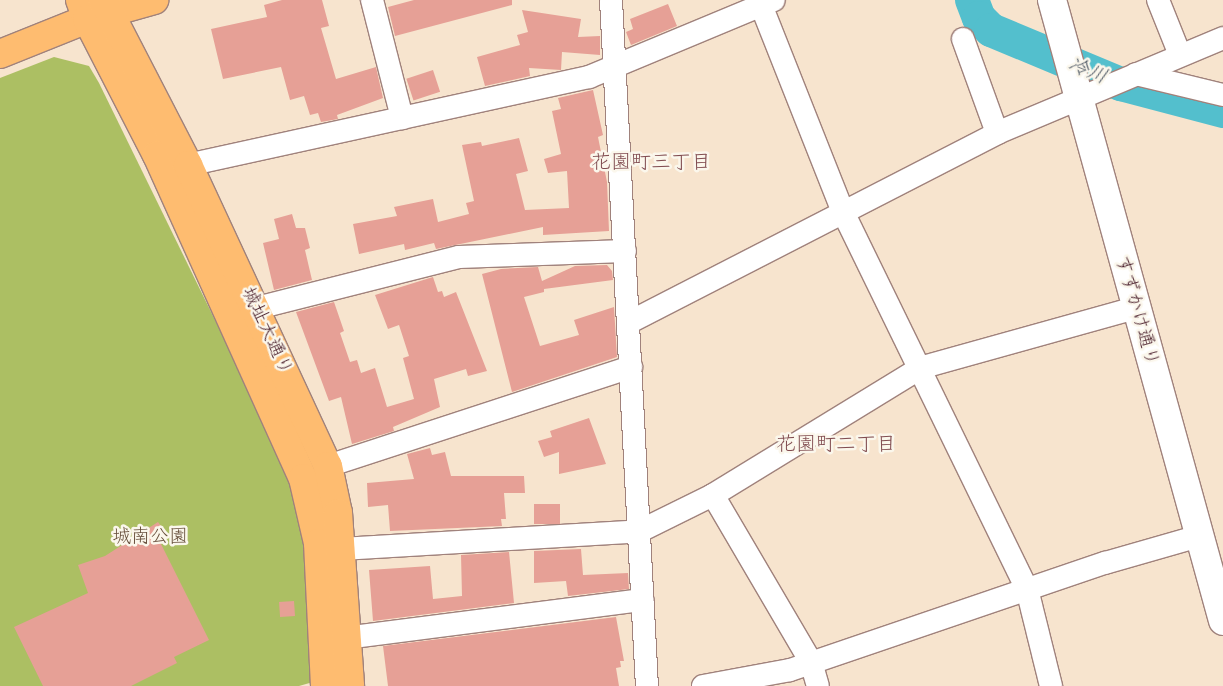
<!DOCTYPE html>
<meta charset="utf-8">
<style>
body{margin:0}
#map{position:relative;width:1223px;height:686px;overflow:hidden;background:#f7e4ce;font-family:"Comic Neue","Klee One",sans-serif}
div>[style]{position:absolute}
.green>*{inset:0;background:#acbf63}
.river>*{height:34px;margin:-17px;padding:0 17px;transform-origin:17px;border-radius:17px;background:#53bfcd}
.building>*{inset:0;background:#e6a096;transform-origin:0 0}
.roads{filter:drop-shadow(1px 0 #a0827c) drop-shadow(-1px 0 #a0827c) drop-shadow(0 1px #a0827c) drop-shadow(0 -1px #a0827c)}
.minor>*{height:22px;margin:-11px;padding:0 11px;transform-origin:11px;border-radius:11px;background:#fff}
.tertiary>*{height:28px;margin:-14px;padding:0 14px;transform-origin:14px;border-radius:14px;background:#fff}
.primary>*{height:28px;margin:-14px;padding:0 14px;transform-origin:14px;border-radius:14px;background:#febc70}
.trunk>*{height:28px;margin:-14px;padding:0 14px;transform-origin:14px;border-radius:14px;background:#febc70}
span{translate:-50% -50%;white-space:nowrap;text-align:center;line-height:1.15;-webkit-text-stroke:5px #fbf7ec;paint-order:stroke}
.street-label{font-size:19px;color:#4a1f2b}
.park-label{font-size:19px;color:#674f3c}
.water-label{font-size:20px;color:#4d5764;font-style:italic}
.neighbourhood-label{font-size:20px;color:#814c50}
</style>
<div id="map">
<div class="green">
<div style="clip-path:polygon(54px 57px,89px 66px,99px 83px,238px 367px,290px 483px,306px 546px,313px 682px,299px 686px,0 686px,0 78px)"></div>
</div>
<div class="river">
<div style="left:972px;top:0;width:19px;rotate:69deg"></div>
<div style="left:979px;top:18px;width:17px;rotate:45deg"></div>
<div style="left:991px;top:30px;width:141px;rotate:22.6deg"></div>
<div style="left:1121px;top:84px;width:106px;rotate:14.8deg"></div>
</div>
<div class="building">
<div style="clip-path:polygon(282px 0,322px 0,329px 26px,321px 28px,336px 79px,376px 67px,383px 98px,337px 115px,338px 119px,321px 122px,318px 113px,310px 115px,304px 96px,290px 100px,281px 67px,223px 79px,211px 29px,267px 17px,264px 5px)"></div>
<div style="clip-path:polygon(414px 0,512px 0,512px 5px,395px 36px,388px 7px)"></div>
<div style="clip-path:polygon(668px 4px,677px 26px,631px 45px,626px 32px,633px 29px,630px 19px)"></div>
<div style="clip-path:polygon(522px 10px,581px 19px,578px 37px,600px 36px,600px 55px,562px 52px,561px 70px,529px 68px,530px 76px,485px 86px,477px 57px,520px 45px,517px 35px,528px 32px)"></div>
<div style="left:433px;top:70px;width:23px;height:28px;rotate:72deg"></div>
<div style="clip-path:polygon(593px 90px,603px 135px,598px 137px,607px 182px,609px 231px,543px 235px,543px 227px,436px 249px,434px 243px,405px 250px,404px 244px,359px 254px,353px 224px,397px 216px,394px 207px,433px 199px,438px 222px,469px 214px,466px 203px,474px 201px,462px 145px,481px 142px,482px 146px,519px 138px,528px 171px,516px 174px,525px 210px,569px 208px,567px 171px,548px 173px,544px 159px,561px 154px,552px 111px,561px 109px,558px 98px)"></div>
<div style="clip-path:polygon(292px 214px,296px 228px,305px 228px,310px 248px,305px 250px,312px 280px,274px 290px,263px 243px,279px 239px,274px 219px)"></div>
<div style="clip-path:polygon(607px 265px,612px 271px,613px 280px,544px 289px,544px 292px,524px 297px,540px 346px,579px 335px,574px 320px,614px 307px,617px 357px,512px 392px,482px 274px,501px 269px,538px 267px,542px 281px,575px 266px)"></div>
<div style="clip-path:polygon(433px 277px,438px 292px,442px 291px,444px 297px,456px 292px,487px 371px,468px 376px,466px 369px,434px 379px,440px 407px,393px 427px,394px 431px,352px 444px,341px 397px,329px 401px,296px 312px,334px 302px,344px 331px,340px 333px,350px 362px,357px 360px,361px 373px,375px 368px,387px 407px,414px 399px,403px 358px,409px 356px,399px 325px,388px 329px,375px 295px)"></div>
<div style="clip-path:polygon(589px 418px,606px 464px,559px 474px,559px 452px,544px 457px,538px 441px,552px 437px,550px 431px)"></div>
<div style="clip-path:polygon(430px 448px,432px 455px,445px 452px,451px 476px,524px 476px,525px 493px,504px 493px,506px 519px,501px 519px,502px 526px,390px 531px,388px 505px,368px 507px,367px 483px,414px 479px,407px 454px)"></div>
<div style="left:534px;top:504px;width:26px;height:20px"></div>
<div style="clip-path:polygon(158px 522px,167px 534px,159px 540px,209px 640px,174px 657px,177px 663px,131px 686px,43px 686px,14px 627px,88px 593px,78px 565px,105px 556px)"></div>
<div style="clip-path:polygon(581px 549px,583px 575px,628px 573px,629px 589px,568px 596px,566px 581px,534px 583px,534px 551px)"></div>
<div style="clip-path:polygon(509px 552px,514px 603px,373px 621px,369px 570px,430px 566px,433px 599px,462px 596px,461px 555px)"></div>
<div style="left:294px;top:601px;width:15px;height:15px;rotate:86deg"></div>
<div style="clip-path:polygon(616px 617px,624px 661px,620px 661px,621px 667px,616px 668px,619px 686px,388px 686px,383px 646px)"></div>
</div>
<div class="roads">
<div class="minor">
<div style="left:372px;top:0;width:122px;rotate:75.7deg"></div>
<div style="left:611px;top:0;width:687px;rotate:87deg"></div>
<div style="left:1158px;top:0;width:59px;rotate:68.2deg"></div>
<div style="left:761px;top:5px;width:223px;rotate:68.4deg"></div>
<div style="left:843px;top:212px;width:420px;rotate:64deg"></div>
<div style="left:1027px;top:589px;width:100px;rotate:76.1deg"></div>
<div style="left:963px;top:39px;width:100px;rotate:70.1deg"></div>
<div style="left:1136px;top:74px;width:89px;rotate:13.6deg"></div>
<div style="left:188px;top:165px;width:411px;rotate:-12.4deg"></div>
<div style="left:589px;top:77px;width:200px;rotate:-22.6deg"></div>
<div style="left:257px;top:308px;width:208px;rotate:-14.2deg"></div>
<div style="left:459px;top:257px;width:166px;rotate:-2.1deg"></div>
<div style="left:630px;top:322px;width:413px;rotate:-27.2deg"></div>
<div style="left:997px;top:133px;width:245px;rotate:-22.8deg"></div>
<div style="left:328px;top:466px;width:319px;rotate:-18.1deg"></div>
<div style="left:713px;top:495px;width:194px;rotate:59.6deg"></div>
<div style="left:811px;top:662px;width:25px;rotate:74deg"></div>
<div style="left:341px;top:549px;width:300px;rotate:-3.4deg"></div>
<div style="left:640px;top:531px;width:81px;rotate:-26.3deg"></div>
<div style="left:713px;top:495px;width:243px;rotate:-31.5deg"></div>
<div style="left:920px;top:368px;width:223px;rotate:-15.6deg"></div>
<div style="left:345px;top:638px;width:300px;rotate:-7.3deg"></div>
<div style="left:703px;top:686px;width:88px;rotate:-10.4deg"></div>
<div style="left:790px;top:670px;width:333px;rotate:-18.8deg"></div>
<div style="left:1105px;top:563px;width:98px;rotate:-16deg"></div>
</div>
<div class="tertiary">
<div style="left:1052px;top:0;width:644px;rotate:74.6deg"></div>
</div>
<div class="primary">
<div style="left:0;top:54px;width:94px;rotate:-21.9deg"></div>
<div style="left:87px;top:19px;width:70px;rotate:-15.8deg"></div>
</div>
<div class="trunk">
<div style="left:80px;top:0;width:20px;rotate:70deg"></div>
<div style="left:87px;top:19px;width:153px;rotate:62.8deg"></div>
<div style="left:157px;top:155px;width:354px;rotate:65.7deg"></div>
<div style="left:303px;top:478px;width:67px;rotate:77deg"></div>
<div style="left:318px;top:543px;width:143px;rotate:87.2deg"></div>
<div style="left:103px;top:0;width:186px;rotate:62.7deg"></div>
<div style="left:188px;top:165px;width:332px;rotate:65.1deg"></div>
<div style="left:328px;top:466px;width:48px;rotate:78deg"></div>
<div style="left:338px;top:513px;width:173px;rotate:86deg"></div>
</div>
</div>
<div class="street-label">
<span style="left:1137px;top:311px;rotate:74deg">すずかけ通り</span>
<span style="left:267px;top:331px;rotate:65deg">城址大通り</span>
</div>
<div class="park-label">
<span style="left:150px;top:537px">城南公園</span>
</div>
<div class="water-label">
<span style="left:1088px;top:70px;rotate:22deg">冷川</span>
</div>
<div class="neighbourhood-label">
<span style="left:651px;top:161px">花園町三丁目</span>
<span style="left:836px;top:443px">花園町二丁目</span>
</div>
</div>
